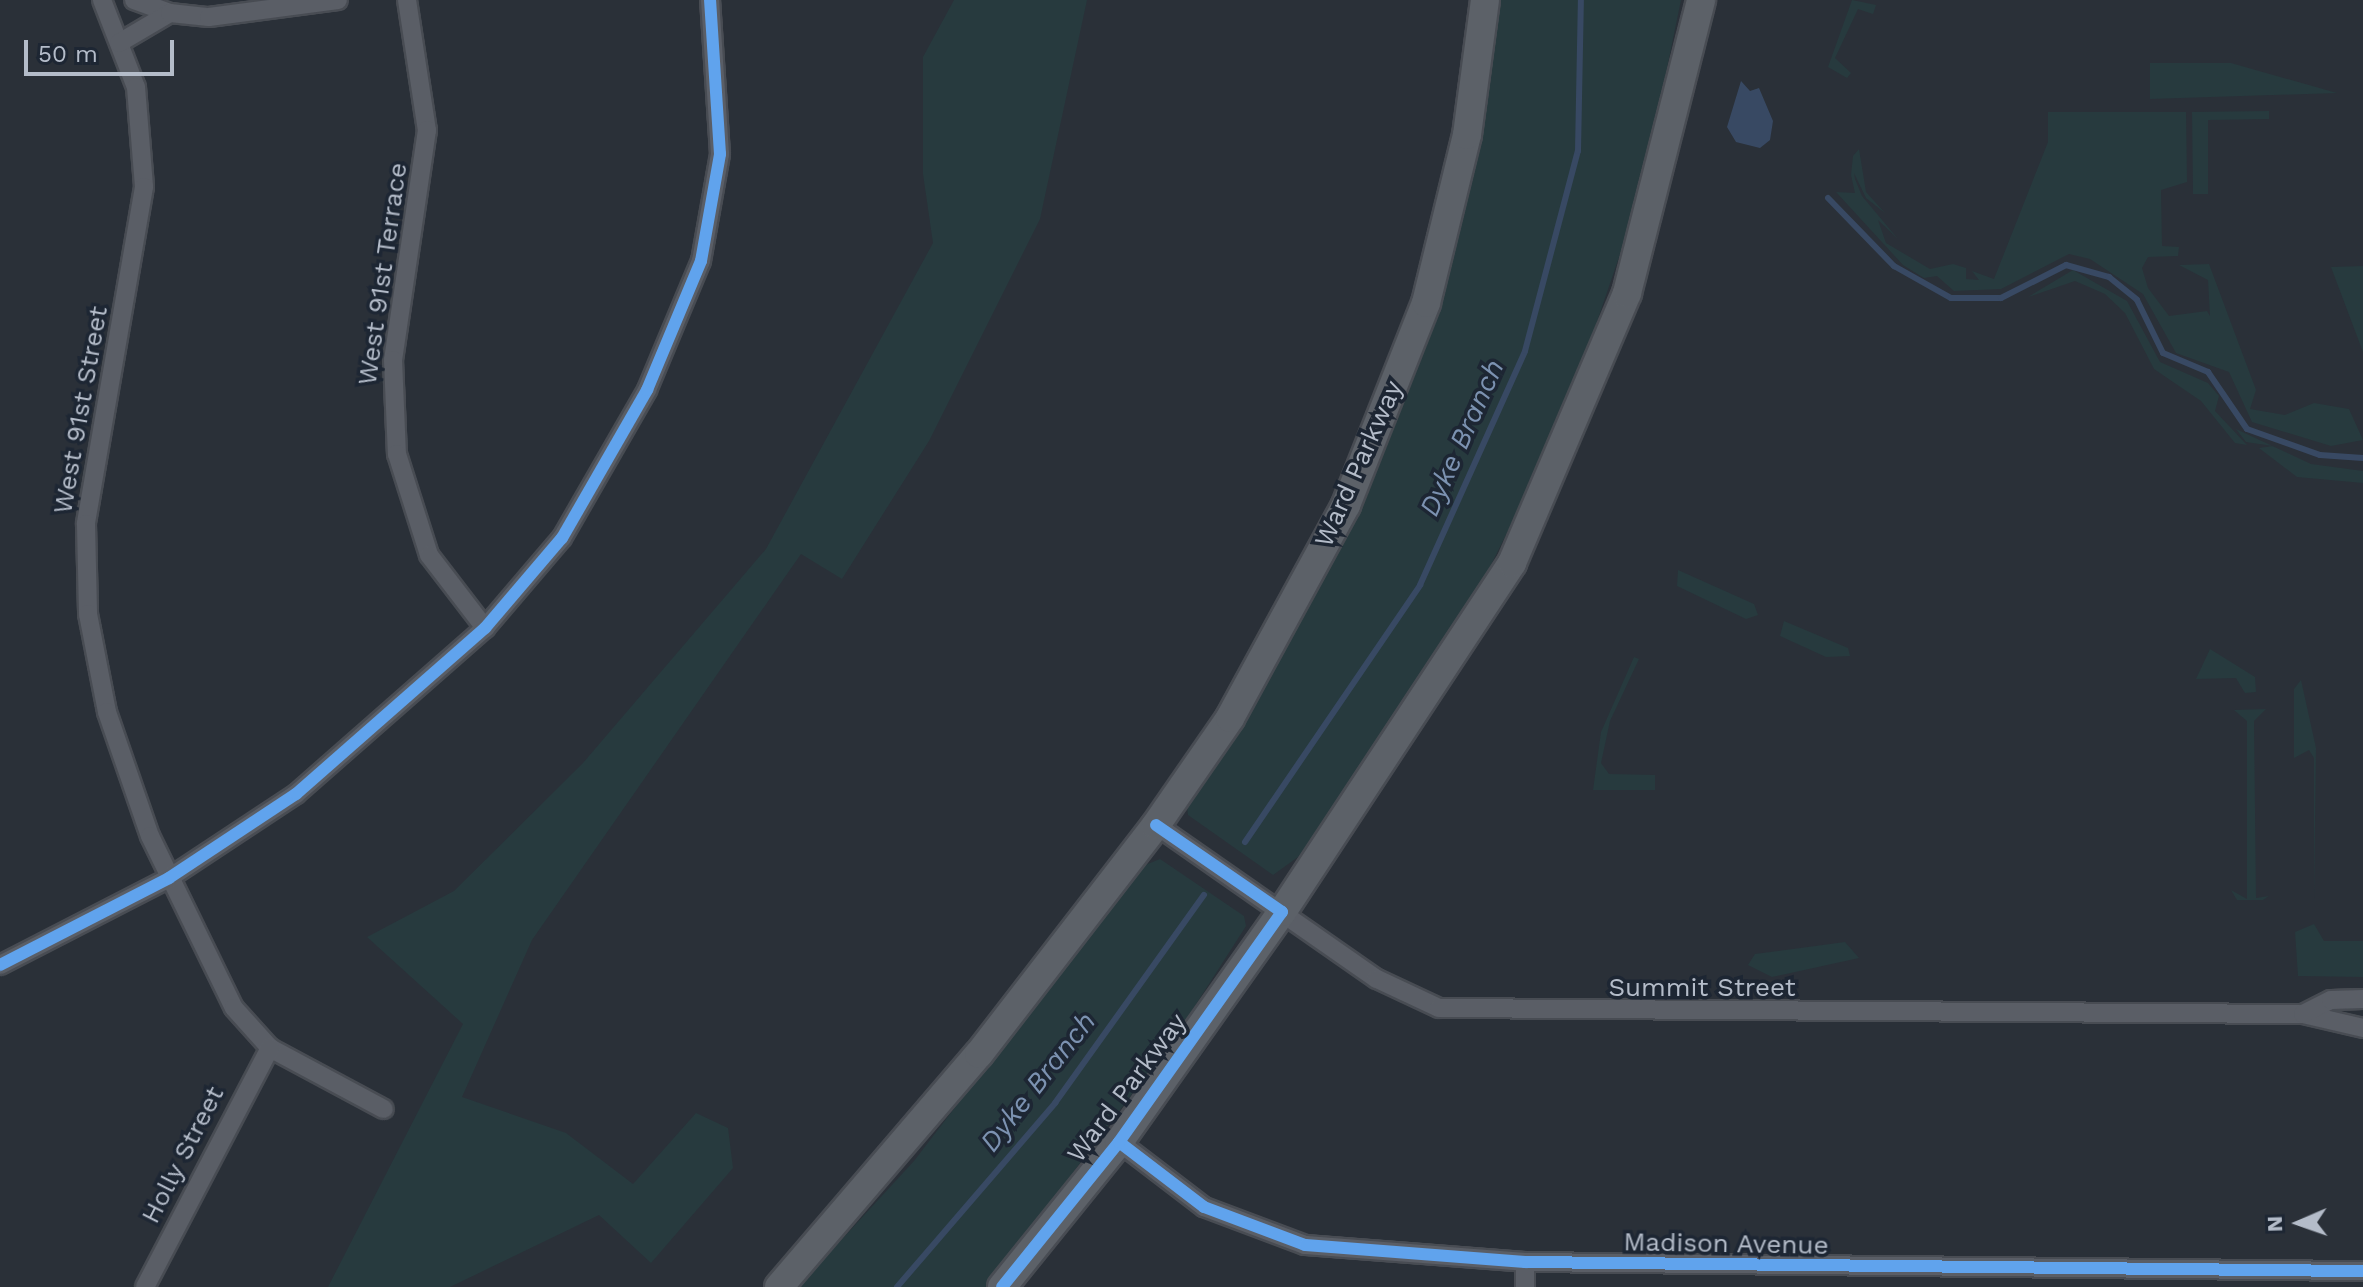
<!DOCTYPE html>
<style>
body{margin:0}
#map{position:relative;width:2363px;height:1287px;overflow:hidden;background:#2a3038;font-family:"Work Sans",sans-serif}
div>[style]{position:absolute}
.green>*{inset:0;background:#273a3e}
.water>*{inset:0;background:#384963}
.stream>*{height:6px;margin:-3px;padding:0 3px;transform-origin:3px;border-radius:3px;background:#384963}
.roads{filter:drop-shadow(2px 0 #484c53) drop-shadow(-2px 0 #484c53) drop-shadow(0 2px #484c53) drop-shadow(0 -2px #484c53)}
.street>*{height:18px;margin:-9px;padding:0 9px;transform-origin:9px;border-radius:9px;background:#5a5e66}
.primary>*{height:28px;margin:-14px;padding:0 14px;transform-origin:14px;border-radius:14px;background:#5c6168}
.cycleway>*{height:12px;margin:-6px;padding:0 6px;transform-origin:6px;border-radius:6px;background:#60a3ed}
span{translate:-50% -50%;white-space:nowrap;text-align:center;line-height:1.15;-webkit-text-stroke:7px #1d2633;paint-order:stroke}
.street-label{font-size:26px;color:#b4bcc9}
.water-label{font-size:28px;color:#7c92b1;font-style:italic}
.north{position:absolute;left:2259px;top:1183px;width:80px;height:80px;-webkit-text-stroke:6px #1d2633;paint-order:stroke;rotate:268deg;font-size:22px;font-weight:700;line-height:32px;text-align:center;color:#b4bcc9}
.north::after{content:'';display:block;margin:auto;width:28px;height:36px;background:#b4bcc9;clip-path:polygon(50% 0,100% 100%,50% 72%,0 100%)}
.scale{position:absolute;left:24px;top:40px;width:150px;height:36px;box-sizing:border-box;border:4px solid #b4bcc9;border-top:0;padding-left:10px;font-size:24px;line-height:28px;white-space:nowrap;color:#b4bcc9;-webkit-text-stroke:6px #1d2633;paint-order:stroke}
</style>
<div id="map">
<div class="green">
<div style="clip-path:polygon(954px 0,1087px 0,1040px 219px,929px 441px,842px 579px,801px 554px,532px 940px,462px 1097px,566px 1133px,633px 1184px,696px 1113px,728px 1128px,733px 1168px,651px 1263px,599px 1215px,450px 1287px,328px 1287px,463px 1024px,367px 937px,454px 891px,583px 763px,766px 549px,933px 243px,923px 174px,923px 57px)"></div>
<div style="clip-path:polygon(1500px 0,1681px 0,1642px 190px,1564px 418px,1479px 589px,1376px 753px,1298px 857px,1273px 875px,1188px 815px,1187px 805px,1344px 543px,1415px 374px,1471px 178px)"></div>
<div style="clip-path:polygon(1852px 0,1876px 5px,1873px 14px,1858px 9px,1835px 58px,1851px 73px,1847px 78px,1828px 67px)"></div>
<div style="clip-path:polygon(2150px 63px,2231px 63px,2337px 93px,2150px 99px)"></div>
<div style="clip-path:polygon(2269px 111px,2269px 119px,2208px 120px,2208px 194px,2193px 194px,2192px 112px)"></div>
<div style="clip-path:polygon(2048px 112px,2186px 112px,2187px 182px,2161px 190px,2162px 246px,2179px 247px,2178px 256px,2148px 257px,2142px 268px,2148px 288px,2169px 316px,2207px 311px,2210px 316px,2208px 280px,2179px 265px,2209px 264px,2256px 390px,2250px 409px,2285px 415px,2314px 403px,2349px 409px,2363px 440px,2331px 446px,2252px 422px,2229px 372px,2176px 353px,2143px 294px,2090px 259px,2069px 254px,2001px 289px,1954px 291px,1937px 276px,1924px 278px,1903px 265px,1836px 192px,1855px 193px,1851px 175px,1853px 156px,1859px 149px,1866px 192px,1885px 213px,1866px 198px,1854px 173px,1855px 179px,1862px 196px,1898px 239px,1878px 220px,1886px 243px,1930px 269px,1953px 264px,1966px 268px,1966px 279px,1979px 280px,1972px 271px,1994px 279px,2048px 142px)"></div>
<div style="clip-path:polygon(2363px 266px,2363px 352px,2331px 267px)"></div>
<div style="clip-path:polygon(2073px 270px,2127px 301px,2160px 362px,2208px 383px,2219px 396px,2215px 411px,2247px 445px,2235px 443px,2201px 401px,2154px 369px,2125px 313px,2105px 294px,2075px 281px,2028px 297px)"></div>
<div style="clip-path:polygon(2236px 429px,2311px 464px,2363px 471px,2363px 483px,2297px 477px,2259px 448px,2273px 446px,2246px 442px)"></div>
<div style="clip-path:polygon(1678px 570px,1754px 604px,1758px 615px,1746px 619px,1677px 586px)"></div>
<div style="clip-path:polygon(1784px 621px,1848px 648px,1850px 656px,1826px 657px,1780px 636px)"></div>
<div style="clip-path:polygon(2210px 649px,2255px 677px,2256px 692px,2245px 693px,2236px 678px,2196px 679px)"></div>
<div style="clip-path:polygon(1634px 657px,1639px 659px,1610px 721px,1601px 763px,1609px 774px,1655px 775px,1655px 790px,1593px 790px,1601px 732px)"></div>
<div style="clip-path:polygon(2301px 680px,2316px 748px,2314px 902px,2314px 758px,2309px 750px,2294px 758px,2294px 689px)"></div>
<div style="clip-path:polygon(2266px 709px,2254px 721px,2256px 898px,2269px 896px,2263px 900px,2237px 900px,2231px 890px,2247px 899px,2247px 721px,2234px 710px)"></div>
<div style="clip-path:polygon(1160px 859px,1244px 916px,1246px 926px,1177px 1034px,987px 1287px,798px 1287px,914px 1161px,1138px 868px)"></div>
<div style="clip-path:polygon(2314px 924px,2324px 941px,2363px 941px,2363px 977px,2298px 976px,2295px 932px)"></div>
<div style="clip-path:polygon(1845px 942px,1859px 958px,1772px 977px,1748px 965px,1755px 954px)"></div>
</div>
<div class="water">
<div style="clip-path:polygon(1741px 81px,1750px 91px,1759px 88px,1773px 121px,1770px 140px,1760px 148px,1736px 142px,1727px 127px)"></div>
</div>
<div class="stream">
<div style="left:1828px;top:198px;width:95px;rotate:45.9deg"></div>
<div style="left:1894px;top:266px;width:65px;rotate:29.3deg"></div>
<div style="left:1951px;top:298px;width:50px"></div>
<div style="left:2001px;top:298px;width:73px;rotate:-26.9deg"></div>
<div style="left:2066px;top:265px;width:45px;rotate:15.6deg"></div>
<div style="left:2109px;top:277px;width:36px;rotate:39deg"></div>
<div style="left:2137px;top:300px;width:59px;rotate:63.9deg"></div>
<div style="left:2163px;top:353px;width:49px;rotate:22.9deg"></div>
<div style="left:2208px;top:372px;width:69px;rotate:55.6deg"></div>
<div style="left:2247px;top:429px;width:77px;rotate:19.6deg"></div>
<div style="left:2320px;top:455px;width:43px;rotate:4deg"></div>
<div style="left:1245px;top:842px;width:311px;rotate:-55.7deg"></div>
<div style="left:1420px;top:585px;width:256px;rotate:-65.8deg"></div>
<div style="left:1525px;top:351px;width:207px;rotate:-75.2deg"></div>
<div style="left:1578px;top:151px;width:151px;rotate:-88.9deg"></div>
<div style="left:897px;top:1287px;width:243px;rotate:-49.3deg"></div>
<div style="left:1055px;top:1103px;width:256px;rotate:-54.4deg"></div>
</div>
<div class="roads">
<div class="street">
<div style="left:102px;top:0;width:93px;rotate:68.7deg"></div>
<div style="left:136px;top:87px;width:100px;rotate:85.4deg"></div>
<div style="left:144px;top:187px;width:342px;rotate:99.8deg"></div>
<div style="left:86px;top:524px;width:90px;rotate:88.7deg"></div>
<div style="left:88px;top:614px;width:100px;rotate:79deg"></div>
<div style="left:107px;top:712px;width:131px;rotate:70.9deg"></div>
<div style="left:150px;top:836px;width:191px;rotate:64deg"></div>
<div style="left:234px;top:1008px;width:54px;rotate:48deg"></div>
<div style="left:270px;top:1048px;width:129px;rotate:28.2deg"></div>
<div style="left:134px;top:0;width:38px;rotate:20deg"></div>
<div style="left:407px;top:0;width:132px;rotate:81.3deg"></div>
<div style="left:427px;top:130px;width:232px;rotate:98.4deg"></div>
<div style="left:393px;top:360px;width:94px;rotate:87.6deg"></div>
<div style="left:397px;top:454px;width:106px;rotate:72.4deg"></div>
<div style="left:429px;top:555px;width:92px;rotate:52.5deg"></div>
<div style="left:119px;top:43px;width:59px;rotate:-30.5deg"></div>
<div style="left:170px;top:13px;width:39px;rotate:6deg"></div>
<div style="left:209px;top:17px;width:130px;rotate:-7.5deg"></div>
<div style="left:1156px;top:825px;width:269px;rotate:34.9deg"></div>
<div style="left:1377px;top:979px;width:68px;rotate:25.1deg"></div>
<div style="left:1439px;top:1008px;width:864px;rotate:0.4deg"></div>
<div style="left:2303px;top:1014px;width:62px;rotate:13.1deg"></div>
<div style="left:0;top:965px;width:190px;rotate:-27.2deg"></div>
<div style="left:169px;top:878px;width:152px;rotate:-33.5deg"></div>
<div style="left:296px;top:794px;width:252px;rotate:-41.3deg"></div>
<div style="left:485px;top:628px;width:118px;rotate:-49.5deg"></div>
<div style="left:562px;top:538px;width:171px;rotate:-60.1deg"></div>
<div style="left:647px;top:390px;width:140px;rotate:-67.3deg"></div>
<div style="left:701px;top:261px;width:109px;rotate:-79.9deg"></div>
<div style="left:720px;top:154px;width:154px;rotate:-93.7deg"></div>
<div style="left:2303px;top:1014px;width:31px;rotate:-27deg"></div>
<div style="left:2331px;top:1000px;width:32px;rotate:-2deg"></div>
<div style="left:1119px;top:1142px;width:107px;rotate:37.4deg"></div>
<div style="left:1204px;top:1207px;width:108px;rotate:20.6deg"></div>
<div style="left:1305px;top:1245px;width:221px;rotate:4.4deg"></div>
<div style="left:1525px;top:1262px;width:838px;rotate:0.62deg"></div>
<div style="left:145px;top:1287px;width:270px;rotate:-62.4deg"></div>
<div style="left:1525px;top:1287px;width:25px;rotate:-90deg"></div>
</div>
<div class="primary">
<div style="left:779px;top:1287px;width:307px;rotate:-49.4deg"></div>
<div style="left:979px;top:1054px;width:289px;rotate:-52.3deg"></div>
<div style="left:1156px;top:825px;width:130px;rotate:-55.3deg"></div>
<div style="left:1230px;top:718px;width:243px;rotate:-61.4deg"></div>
<div style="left:1346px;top:505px;width:217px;rotate:-68.4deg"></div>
<div style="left:1426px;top:303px;width:173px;rotate:-76.3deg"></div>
<div style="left:1467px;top:135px;width:136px;rotate:-82.4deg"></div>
<div style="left:1002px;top:1287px;width:186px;rotate:-51.1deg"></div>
<div style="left:1119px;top:1142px;width:282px;rotate:-54.7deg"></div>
<div style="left:1282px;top:912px;width:418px;rotate:-56.6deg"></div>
<div style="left:1512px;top:563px;width:293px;rotate:-66.9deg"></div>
<div style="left:1627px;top:293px;width:302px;rotate:-75.8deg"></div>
</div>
</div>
<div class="cycleway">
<div style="left:0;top:965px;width:190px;rotate:-27.2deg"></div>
<div style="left:169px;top:878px;width:152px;rotate:-33.5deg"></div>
<div style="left:296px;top:794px;width:252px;rotate:-41.3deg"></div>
<div style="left:485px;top:628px;width:118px;rotate:-49.5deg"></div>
<div style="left:562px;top:538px;width:171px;rotate:-60.1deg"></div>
<div style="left:647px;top:390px;width:140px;rotate:-67.3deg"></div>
<div style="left:701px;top:261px;width:109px;rotate:-79.9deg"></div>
<div style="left:720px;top:154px;width:154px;rotate:-93.7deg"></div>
<div style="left:1119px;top:1142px;width:107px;rotate:37.4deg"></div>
<div style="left:1204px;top:1207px;width:108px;rotate:20.6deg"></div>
<div style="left:1305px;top:1245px;width:221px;rotate:4.4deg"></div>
<div style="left:1525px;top:1262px;width:838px;rotate:0.62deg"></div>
<div style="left:1002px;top:1287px;width:186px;rotate:-51.1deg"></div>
<div style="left:1119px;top:1142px;width:282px;rotate:-54.7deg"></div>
<div style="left:1282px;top:912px;width:153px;rotate:-145.4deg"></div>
</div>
<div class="street-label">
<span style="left:383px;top:274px;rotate:-82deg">West 91st Terrace</span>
<span style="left:81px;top:410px;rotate:-80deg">West 91st Street</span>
<span style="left:1359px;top:464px;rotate:-66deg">Ward Parkway</span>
<span style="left:1702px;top:988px">Summit Street</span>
<span style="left:1127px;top:1088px;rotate:-53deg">Ward Parkway</span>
<span style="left:183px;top:1155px;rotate:-63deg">Holly Street</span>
<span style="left:1726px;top:1244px;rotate:1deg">Madison Avenue</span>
</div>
<div class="water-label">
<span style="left:1462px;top:438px;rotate:-66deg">Dyke Branch</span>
<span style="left:1038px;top:1082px;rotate:-52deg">Dyke Branch</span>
</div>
<div class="north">N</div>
<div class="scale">50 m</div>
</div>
